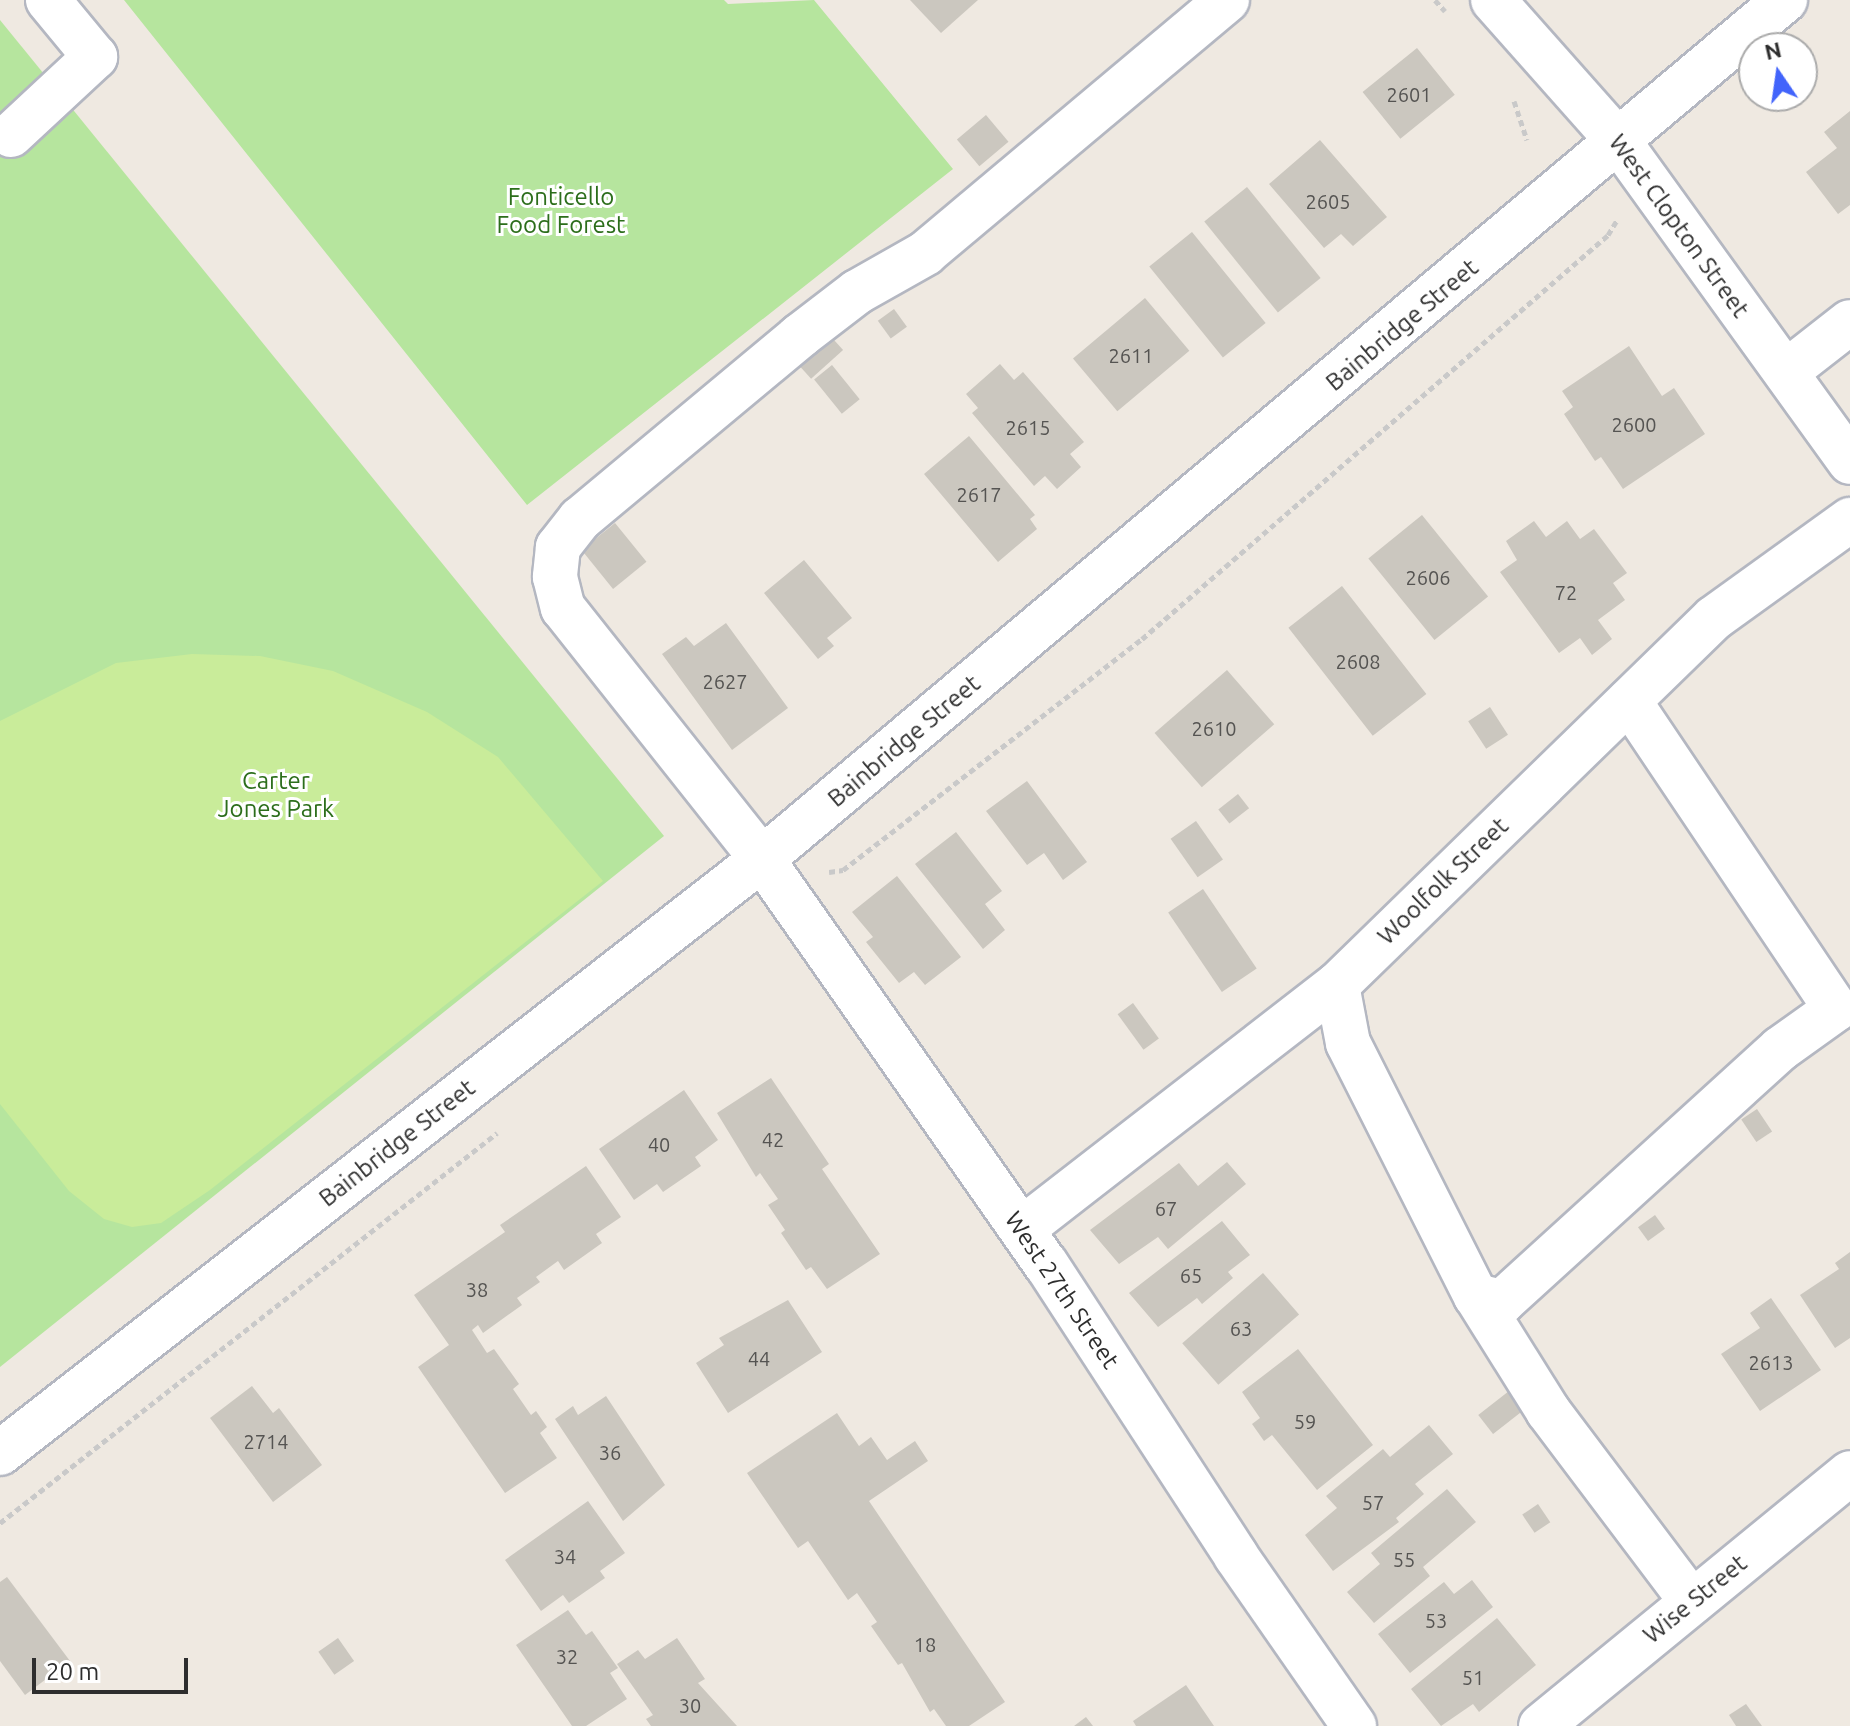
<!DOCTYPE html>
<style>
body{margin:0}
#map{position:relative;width:1850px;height:1726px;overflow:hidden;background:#efe9e1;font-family:Ubuntu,sans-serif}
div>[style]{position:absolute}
.green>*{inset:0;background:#b6e59e}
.pitch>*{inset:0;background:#c9ec9a}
.building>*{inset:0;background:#cbc7bf;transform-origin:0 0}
.path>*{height:5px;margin-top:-2.5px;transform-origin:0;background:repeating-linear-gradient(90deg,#c9c9c9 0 6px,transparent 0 10px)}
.roads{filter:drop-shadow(2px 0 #b4b7c1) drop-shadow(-2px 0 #b4b7c1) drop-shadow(0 2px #b4b7c1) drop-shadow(0 -2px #b4b7c1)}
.minor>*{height:44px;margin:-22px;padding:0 22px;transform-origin:22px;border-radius:22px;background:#fff}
span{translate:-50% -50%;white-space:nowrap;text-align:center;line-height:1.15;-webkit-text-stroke:6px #fff;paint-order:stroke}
.number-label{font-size:20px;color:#555452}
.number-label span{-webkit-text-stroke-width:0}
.park-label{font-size:24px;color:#2c6e1b}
.street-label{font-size:24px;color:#2e2e2e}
.north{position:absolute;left:1738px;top:32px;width:80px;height:80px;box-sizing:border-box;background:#fff;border:2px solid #ababab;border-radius:50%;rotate:347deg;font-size:22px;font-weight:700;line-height:32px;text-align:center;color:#2e2e2e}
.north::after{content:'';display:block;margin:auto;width:28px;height:36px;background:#4264fb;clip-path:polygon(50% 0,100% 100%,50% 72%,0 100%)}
.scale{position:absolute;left:32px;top:1658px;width:156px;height:36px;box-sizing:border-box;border:4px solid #2e2e2e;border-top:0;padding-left:10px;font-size:24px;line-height:28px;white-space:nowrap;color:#2e2e2e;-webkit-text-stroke:6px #fff;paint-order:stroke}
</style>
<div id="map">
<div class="green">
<div style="clip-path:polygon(124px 0,724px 0,728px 4px,814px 0,953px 169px,527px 505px)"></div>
<div style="clip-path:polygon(0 20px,664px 836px,0 1367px)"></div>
</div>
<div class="pitch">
<div style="clip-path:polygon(192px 654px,260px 656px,333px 671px,427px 712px,498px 757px,603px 881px,210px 1190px,161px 1223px,132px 1227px,104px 1219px,69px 1191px,0 1104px,0 721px,116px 663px)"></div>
</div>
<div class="building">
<div style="clip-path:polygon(910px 0,978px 0,941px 33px)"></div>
<div style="left:1417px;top:48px;width:60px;height:70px;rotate:51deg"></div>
<div style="clip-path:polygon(1850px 111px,1850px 205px,1838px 214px,1806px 172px,1837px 148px,1824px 132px)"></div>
<div style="left:986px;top:115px;width:35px;height:38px;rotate:50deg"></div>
<div style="clip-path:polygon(1320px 140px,1387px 217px,1353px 246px,1341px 234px,1324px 248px,1269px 184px)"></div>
<div style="left:1247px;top:187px;width:117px;height:55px;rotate:51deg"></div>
<div style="left:1192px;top:232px;width:117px;height:55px;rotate:51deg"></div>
<div style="left:1145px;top:298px;width:69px;height:94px;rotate:50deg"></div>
<div style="left:894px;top:309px;width:22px;height:20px;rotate:54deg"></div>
<div style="left:825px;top:330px;width:27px;height:43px;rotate:48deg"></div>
<div style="clip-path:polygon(1629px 346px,1662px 396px,1674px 388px,1705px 434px,1623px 489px,1601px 457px,1595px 461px,1564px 414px,1573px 407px,1562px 391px)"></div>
<div style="clip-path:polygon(1000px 364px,1014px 380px,1023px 372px,1084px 442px,1070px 454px,1081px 467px,1057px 489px,1045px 476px,1034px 486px,972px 413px,978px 408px,966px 394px)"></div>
<div style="left:832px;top:365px;width:44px;height:23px;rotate:51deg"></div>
<div style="clip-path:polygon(969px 436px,1035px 515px,1030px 519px,1037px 529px,998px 562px,924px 474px)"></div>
<div style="left:1422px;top:515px;width:105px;height:69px;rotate:51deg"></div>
<div style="clip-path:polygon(1534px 521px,1546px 537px,1567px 521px,1580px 539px,1594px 529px,1627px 573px,1613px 583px,1625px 600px,1598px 620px,1612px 639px,1592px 655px,1580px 638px,1559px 653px,1500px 572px,1517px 560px,1506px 541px)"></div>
<div style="left:615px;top:523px;width:50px;height:43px;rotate:51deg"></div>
<div style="clip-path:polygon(804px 560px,852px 618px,827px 638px,834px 646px,818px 659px,764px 593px)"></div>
<div style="left:1342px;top:586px;width:137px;height:68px;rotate:52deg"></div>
<div style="clip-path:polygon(726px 623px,788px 708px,732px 750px,662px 654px,686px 637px,694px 646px)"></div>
<div style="left:1227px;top:670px;width:72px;height:96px;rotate:49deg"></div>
<div style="left:1490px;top:707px;width:33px;height:26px;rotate:57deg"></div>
<div style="clip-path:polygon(1027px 781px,1087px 862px,1063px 880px,1044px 853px,1027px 865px,986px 811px)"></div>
<div style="left:1238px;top:794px;width:18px;height:25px;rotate:52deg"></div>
<div style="left:1196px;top:821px;width:47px;height:31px;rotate:55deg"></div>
<div style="clip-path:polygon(956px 832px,1002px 891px,985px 904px,1005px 930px,983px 949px,915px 864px)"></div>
<div style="clip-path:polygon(897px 876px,961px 957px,925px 985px,914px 972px,899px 983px,866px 942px,873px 937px,852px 912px)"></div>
<div style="left:1203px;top:889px;width:96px;height:42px;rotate:56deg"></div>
<div style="left:1133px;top:1003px;width:44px;height:19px;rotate:54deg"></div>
<div style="clip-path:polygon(771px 1078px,829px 1164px,822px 1169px,880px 1254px,827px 1289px,811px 1267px,806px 1270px,781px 1233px,785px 1230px,768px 1205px,778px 1199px,760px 1173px,756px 1177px,717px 1113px)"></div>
<div style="clip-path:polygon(684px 1090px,718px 1140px,695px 1157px,701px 1166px,663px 1192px,657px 1184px,634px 1200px,599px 1149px)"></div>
<div style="left:1757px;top:1109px;width:27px;height:19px;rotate:56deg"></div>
<div style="clip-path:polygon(1227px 1162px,1246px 1184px,1168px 1249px,1158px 1237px,1119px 1264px,1090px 1230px,1179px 1163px,1198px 1186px)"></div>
<div style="clip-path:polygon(586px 1166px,621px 1217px,596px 1234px,602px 1243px,564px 1270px,558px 1261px,536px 1277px,540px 1282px,517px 1298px,522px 1305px,483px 1333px,478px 1325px,472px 1330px,487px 1353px,494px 1349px,519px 1384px,513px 1389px,531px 1415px,536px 1411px,547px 1427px,540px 1433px,557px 1458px,505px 1493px,418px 1367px,449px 1345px,414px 1295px,505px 1232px,500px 1225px)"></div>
<div style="left:1655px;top:1215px;width:17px;height:21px;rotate:54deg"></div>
<div style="clip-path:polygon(1222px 1221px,1250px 1255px,1228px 1272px,1233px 1278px,1202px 1304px,1197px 1298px,1158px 1327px,1129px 1293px)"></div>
<div style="clip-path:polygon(1850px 1252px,1850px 1338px,1835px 1348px,1800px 1295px,1839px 1269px,1835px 1263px)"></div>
<div style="left:1263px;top:1273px;width:55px;height:107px;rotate:49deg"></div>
<div style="clip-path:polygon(1771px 1298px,1821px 1370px,1760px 1411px,1721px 1354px,1760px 1328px,1750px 1313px)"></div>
<div style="clip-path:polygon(788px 1300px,822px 1352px,728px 1413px,696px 1363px,724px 1345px,719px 1338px)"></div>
<div style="clip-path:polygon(1298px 1349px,1373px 1445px,1317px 1490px,1272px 1435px,1264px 1441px,1252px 1424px,1260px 1418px,1242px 1392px)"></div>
<div style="clip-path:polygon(252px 1386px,273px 1413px,279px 1408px,322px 1465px,273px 1502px,210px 1418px)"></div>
<div style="left:1509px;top:1391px;width:24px;height:39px;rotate:52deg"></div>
<div style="clip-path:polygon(606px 1396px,665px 1485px,623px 1521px,555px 1419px,573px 1406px,578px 1415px)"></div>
<div style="clip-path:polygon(837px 1413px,859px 1446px,871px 1437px,887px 1460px,915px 1441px,928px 1461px,869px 1501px,1005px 1702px,969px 1726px,946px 1726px,934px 1709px,930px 1712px,902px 1663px,898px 1665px,871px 1626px,877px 1622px,857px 1593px,848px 1600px,808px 1541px,798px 1548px,747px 1473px)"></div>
<div style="clip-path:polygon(1429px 1425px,1453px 1454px,1415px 1484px,1424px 1494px,1396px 1518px,1399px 1522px,1333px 1571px,1305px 1535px,1337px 1508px,1326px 1496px,1383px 1449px,1390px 1457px)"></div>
<div style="clip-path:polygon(1447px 1489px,1476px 1522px,1423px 1567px,1430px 1576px,1374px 1623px,1347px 1592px,1380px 1564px,1371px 1553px)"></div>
<div style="clip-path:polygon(588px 1501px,625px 1553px,600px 1571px,605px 1578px,569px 1603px,563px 1595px,541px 1611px,505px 1560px)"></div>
<div style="left:1538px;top:1504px;width:22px;height:19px;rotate:56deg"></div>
<div style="clip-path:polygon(7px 1577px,70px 1661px,25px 1695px,0 1661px,0 1582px)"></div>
<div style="clip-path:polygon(1472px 1580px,1493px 1607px,1410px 1673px,1378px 1634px,1444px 1582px,1454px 1594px)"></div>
<div style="clip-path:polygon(568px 1610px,586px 1635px,592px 1631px,618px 1668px,610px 1673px,627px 1699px,586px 1726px,572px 1726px,516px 1645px)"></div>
<div style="clip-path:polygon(1497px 1618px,1536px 1665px,1479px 1712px,1473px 1704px,1441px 1726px,1411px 1689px)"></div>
<div style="left:338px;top:1638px;width:28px;height:24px;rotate:55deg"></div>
<div style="clip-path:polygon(677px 1638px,705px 1679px,698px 1683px,737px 1726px,651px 1726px,646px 1719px,653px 1715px,617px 1664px,638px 1650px,645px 1659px)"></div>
<div style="clip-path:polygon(1186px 1685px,1214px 1726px,1136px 1726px,1133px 1721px)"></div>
<div style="clip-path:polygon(1746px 1704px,1762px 1726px,1736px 1726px,1729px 1715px)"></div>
<div style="clip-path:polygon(1086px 1717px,1093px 1726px,1074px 1726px)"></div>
</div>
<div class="path">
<div style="left:1435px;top:0;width:15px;rotate:48deg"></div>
<div style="left:1514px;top:101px;width:41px;rotate:71.6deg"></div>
<div style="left:829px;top:872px;width:14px;rotate:-8deg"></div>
<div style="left:843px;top:870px;width:378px;rotate:-37.7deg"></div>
<div style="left:1142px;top:639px;width:617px;rotate:-40.92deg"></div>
<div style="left:1608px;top:235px;width:17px;rotate:-59deg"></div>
<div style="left:0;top:1523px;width:632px;rotate:-38.12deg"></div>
</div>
<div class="roads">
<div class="minor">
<div style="left:1227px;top:0;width:393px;rotate:140deg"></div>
<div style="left:926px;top:253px;width:79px;rotate:150.5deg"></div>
<div style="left:857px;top:292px;width:71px;rotate:142.5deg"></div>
<div style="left:801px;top:335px;width:288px;rotate:140.2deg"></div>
<div style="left:580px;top:519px;width:36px;rotate:128deg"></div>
<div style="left:558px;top:547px;width:30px;rotate:96deg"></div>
<div style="left:555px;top:577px;width:32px;rotate:76deg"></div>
<div style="left:563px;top:608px;width:320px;rotate:51.6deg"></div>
<div style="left:762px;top:859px;width:495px;rotate:55deg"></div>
<div style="left:1046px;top:1264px;width:348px;rotate:56.9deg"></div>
<div style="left:1236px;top:1556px;width:207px;rotate:55.2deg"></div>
<div style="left:1493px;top:0;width:191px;rotate:48.4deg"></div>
<div style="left:1620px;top:143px;width:393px;rotate:54.2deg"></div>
<div style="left:11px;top:135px;width:115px;rotate:-42.9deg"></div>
<div style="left:95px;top:57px;width:74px;rotate:-129.5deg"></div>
<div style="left:1786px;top:372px;width:81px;rotate:-38deg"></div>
<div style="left:1337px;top:985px;width:59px;rotate:79.3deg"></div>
<div style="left:1348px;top:1043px;width:284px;rotate:63.2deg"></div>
<div style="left:1476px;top:1296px;width:27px;rotate:13deg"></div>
<div style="left:1502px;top:1302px;width:376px;rotate:-42.3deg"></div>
<div style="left:1780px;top:1049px;width:69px;rotate:-35.5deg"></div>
<div style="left:1836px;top:1009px;width:371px;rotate:-123.9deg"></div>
<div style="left:1022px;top:1229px;width:398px;rotate:-37.8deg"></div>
<div style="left:1337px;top:985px;width:526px;rotate:-44.23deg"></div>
<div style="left:1714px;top:618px;width:168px;rotate:-35.8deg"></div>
<div style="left:1476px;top:1296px;width:136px;rotate:57.9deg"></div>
<div style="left:1548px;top:1411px;width:239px;rotate:53deg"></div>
<div style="left:0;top:1453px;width:966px;rotate:-37.94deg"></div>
<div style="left:762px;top:859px;width:1336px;rotate:-40.02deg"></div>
<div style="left:1541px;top:1726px;width:399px;rotate:-39.3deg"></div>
</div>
</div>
<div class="number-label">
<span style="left:1409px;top:94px">2601</span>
<span style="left:1328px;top:201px">2605</span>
<span style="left:1131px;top:355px">2611</span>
<span style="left:1634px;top:424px">2600</span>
<span style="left:1028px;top:427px">2615</span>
<span style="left:979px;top:494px">2617</span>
<span style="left:1428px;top:577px">2606</span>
<span style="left:1566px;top:592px">72</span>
<span style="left:1358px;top:661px">2608</span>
<span style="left:725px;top:681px">2627</span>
<span style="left:1214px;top:728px">2610</span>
<span style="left:773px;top:1139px">42</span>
<span style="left:659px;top:1144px">40</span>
<span style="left:1166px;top:1208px">67</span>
<span style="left:1191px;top:1275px">65</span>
<span style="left:477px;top:1289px">38</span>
<span style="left:1241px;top:1328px">63</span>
<span style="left:759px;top:1358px">44</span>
<span style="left:1771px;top:1362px">2613</span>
<span style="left:1305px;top:1421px">59</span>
<span style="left:266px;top:1441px">2714</span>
<span style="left:610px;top:1452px">36</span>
<span style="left:1373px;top:1502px">57</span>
<span style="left:565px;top:1556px">34</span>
<span style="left:1404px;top:1559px">55</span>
<span style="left:1436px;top:1620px">53</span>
<span style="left:925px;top:1644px">18</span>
<span style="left:567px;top:1656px">32</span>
<span style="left:1473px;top:1677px">51</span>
<span style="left:690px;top:1705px">30</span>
</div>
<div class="park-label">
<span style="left:561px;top:211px">Fonticello<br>Food Forest</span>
<span style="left:276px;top:795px">Carter<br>Jones Park</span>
</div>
<div class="street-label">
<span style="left:1679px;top:226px;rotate:54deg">West Clopton Street</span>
<span style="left:1402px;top:325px;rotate:-40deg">Bainbridge Street</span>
<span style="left:904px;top:741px;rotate:-40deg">Bainbridge Street</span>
<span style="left:1443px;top:881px;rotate:-44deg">Woolfolk Street</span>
<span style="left:397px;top:1143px;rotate:-38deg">Bainbridge Street</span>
<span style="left:1062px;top:1290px;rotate:56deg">West 27th Street</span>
<span style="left:1695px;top:1599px;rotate:-39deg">Wise Street</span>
</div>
<div class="north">N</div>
<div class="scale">20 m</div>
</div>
